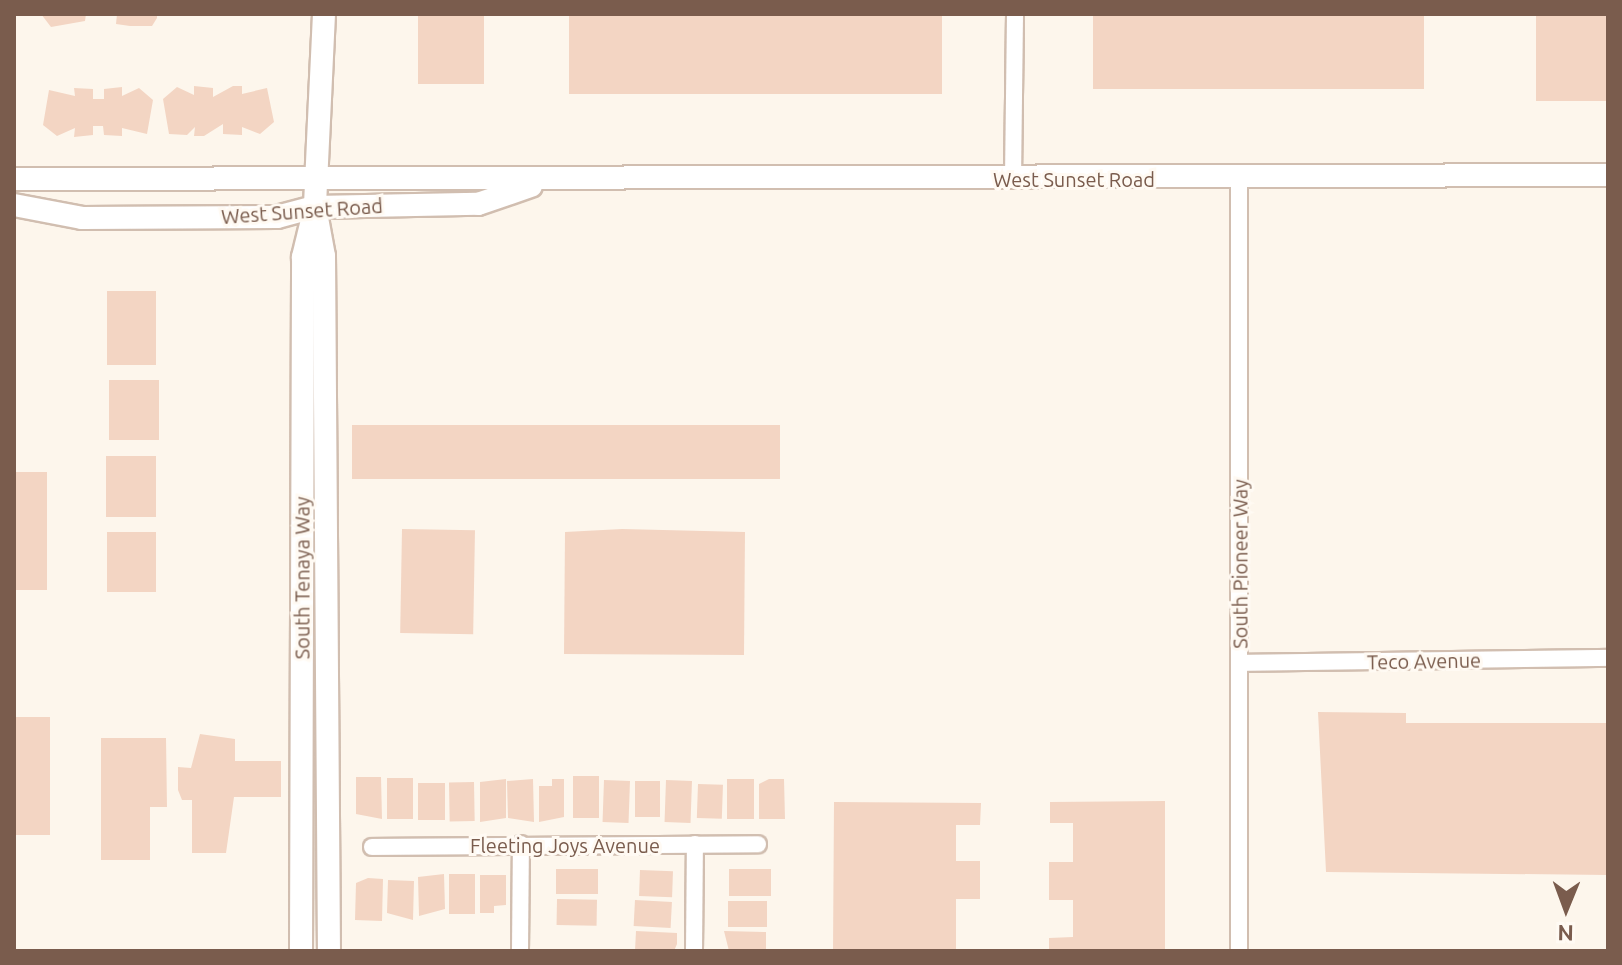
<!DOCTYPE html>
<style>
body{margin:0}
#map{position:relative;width:1622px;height:965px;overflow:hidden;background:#fdf6ec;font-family:Ubuntu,sans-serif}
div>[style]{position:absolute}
.building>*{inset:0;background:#f3d5c3;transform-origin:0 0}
.roads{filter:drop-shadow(2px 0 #d1beb0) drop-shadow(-2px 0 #d1beb0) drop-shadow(0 2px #d1beb0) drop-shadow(0 -2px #d1beb0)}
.street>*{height:16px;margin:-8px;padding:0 8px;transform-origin:8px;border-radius:8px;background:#fff}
.secondary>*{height:22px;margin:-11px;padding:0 11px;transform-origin:11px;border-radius:11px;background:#fff}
span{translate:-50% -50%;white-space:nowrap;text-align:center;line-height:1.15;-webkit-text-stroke:6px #fffaf3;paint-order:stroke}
.street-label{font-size:20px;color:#7a5c4d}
.frame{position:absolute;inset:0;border:16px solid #7a5c4d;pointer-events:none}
.north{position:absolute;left:1526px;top:869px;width:80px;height:80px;-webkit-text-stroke:6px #fffaf3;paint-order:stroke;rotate:181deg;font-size:22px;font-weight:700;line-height:32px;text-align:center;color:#7a5c4d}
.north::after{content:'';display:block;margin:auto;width:28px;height:36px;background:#7a5c4d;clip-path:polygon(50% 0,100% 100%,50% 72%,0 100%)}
</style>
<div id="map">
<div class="building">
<div style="clip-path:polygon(41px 14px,86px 14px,85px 21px,51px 27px)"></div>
<div style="clip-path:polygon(117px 14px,157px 14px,157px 18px,152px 26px,130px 26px,116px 24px)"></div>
<div style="left:418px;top:14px;width:66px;height:70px"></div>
<div style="left:569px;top:14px;width:373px;height:80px"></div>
<div style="left:1093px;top:14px;width:331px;height:75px"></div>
<div style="left:1536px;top:14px;width:72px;height:87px"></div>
<div style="clip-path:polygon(194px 86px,213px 88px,213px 97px,233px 86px,242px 86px,242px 94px,267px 88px,274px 122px,260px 134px,242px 127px,242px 135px,223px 134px,223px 124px,204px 136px,194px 136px,195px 127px,187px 135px,169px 134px,163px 99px,177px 87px,194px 95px)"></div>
<div style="clip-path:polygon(122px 87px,122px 96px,139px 88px,153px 100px,147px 134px,122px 128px,122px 136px,104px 135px,103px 126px,93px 126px,93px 135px,74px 137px,75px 128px,57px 136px,43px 125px,49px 90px,75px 96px,74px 88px,93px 89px,93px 99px,104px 99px,104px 89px)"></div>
<div style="left:107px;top:291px;width:49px;height:74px"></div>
<div style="left:109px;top:380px;width:50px;height:60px"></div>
<div style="left:780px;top:425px;width:54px;height:428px;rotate:90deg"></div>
<div style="left:106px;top:456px;width:50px;height:61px"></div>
<div style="left:14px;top:472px;width:33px;height:118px"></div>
<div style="left:402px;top:529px;width:73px;height:104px;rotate:1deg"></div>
<div style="clip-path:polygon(622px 529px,745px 532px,744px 655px,564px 654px,565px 532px)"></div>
<div style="left:107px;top:532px;width:49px;height:60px"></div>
<div style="clip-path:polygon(1318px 712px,1406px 713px,1406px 723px,1608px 723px,1608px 875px,1326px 872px)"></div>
<div style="left:14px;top:717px;width:36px;height:118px"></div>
<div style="clip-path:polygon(200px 734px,235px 739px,235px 761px,281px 761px,281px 797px,234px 797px,226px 853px,192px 853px,192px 800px,182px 800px,178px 790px,178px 767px,191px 768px)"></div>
<div style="clip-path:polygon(101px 738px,166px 738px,167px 807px,150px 807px,150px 860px,101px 860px)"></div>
<div style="left:573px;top:776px;width:26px;height:42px"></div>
<div style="clip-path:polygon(356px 777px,381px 777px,382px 819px,356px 814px)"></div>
<div style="left:387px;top:778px;width:26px;height:41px"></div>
<div style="clip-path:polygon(506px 779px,506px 818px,480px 822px,480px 782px)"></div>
<div style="clip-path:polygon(533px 779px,534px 822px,508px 818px,507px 781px)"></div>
<div style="clip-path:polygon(552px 779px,564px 779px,564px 817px,539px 822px,539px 786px,552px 786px)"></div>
<div style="left:754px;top:779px;width:40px;height:27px;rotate:90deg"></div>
<div style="clip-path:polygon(769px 779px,784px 779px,785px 819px,759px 819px,759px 784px)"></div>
<div style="left:604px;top:780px;width:26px;height:42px;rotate:2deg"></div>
<div style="left:666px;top:780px;width:26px;height:42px;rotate:2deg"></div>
<div style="left:635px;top:781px;width:25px;height:36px"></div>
<div style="left:474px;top:782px;width:39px;height:25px;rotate:89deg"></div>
<div style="left:418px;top:783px;width:27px;height:37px"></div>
<div style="left:698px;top:784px;width:25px;height:34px;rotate:2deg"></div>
<div style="clip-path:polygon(1165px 801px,1165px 951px,1049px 951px,1049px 938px,1073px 937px,1073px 900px,1049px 900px,1049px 862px,1073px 862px,1073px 823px,1050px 823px,1050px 802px)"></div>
<div style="clip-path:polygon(834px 802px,981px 803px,980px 825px,956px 825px,956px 861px,980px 861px,980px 899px,956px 899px,956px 951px,833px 951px)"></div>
<div style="left:556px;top:869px;width:42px;height:25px"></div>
<div style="left:729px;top:869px;width:42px;height:27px"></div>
<div style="left:640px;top:870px;width:33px;height:26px;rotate:2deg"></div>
<div style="clip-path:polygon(444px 874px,445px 909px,419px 916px,418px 877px)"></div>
<div style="left:449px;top:874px;width:26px;height:40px"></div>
<div style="clip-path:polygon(480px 875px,506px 875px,506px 905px,494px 906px,494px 913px,480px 913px)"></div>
<div style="clip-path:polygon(368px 878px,383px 879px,382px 921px,355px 920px,356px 883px)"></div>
<div style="clip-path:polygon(388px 880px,414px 881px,413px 920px,387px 913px)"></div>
<div style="left:557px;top:899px;width:40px;height:26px;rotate:1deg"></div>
<div style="left:635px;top:900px;width:37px;height:26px;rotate:3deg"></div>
<div style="left:728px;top:901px;width:39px;height:26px"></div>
<div style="clip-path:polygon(636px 931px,677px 933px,677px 944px,674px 951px,635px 951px)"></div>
<div style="clip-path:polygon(724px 931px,766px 932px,766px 951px,729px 951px)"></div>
</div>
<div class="roads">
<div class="street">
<div style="left:1013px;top:179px;width:165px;rotate:-89.3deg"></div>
<div style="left:1240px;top:663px;width:368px;rotate:-0.8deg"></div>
<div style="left:372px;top:847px;width:386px;rotate:-0.4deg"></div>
<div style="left:520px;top:951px;width:107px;rotate:-89.5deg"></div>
<div style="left:694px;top:951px;width:107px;rotate:-89.5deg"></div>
<div style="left:1239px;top:951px;width:774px;rotate:-90deg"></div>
</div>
<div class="secondary">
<div style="left:324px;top:14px;width:193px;rotate:92.7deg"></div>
<div style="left:315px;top:207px;width:50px;rotate:79.6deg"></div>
<div style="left:324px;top:256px;width:695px;rotate:89.59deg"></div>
<div style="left:14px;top:179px;width:1594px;rotate:-0.14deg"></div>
<div style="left:14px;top:205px;width:69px;rotate:10.8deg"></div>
<div style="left:82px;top:218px;width:195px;rotate:-0.3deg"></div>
<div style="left:277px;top:217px;width:39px;rotate:-15deg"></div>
<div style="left:315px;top:207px;width:163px;rotate:-1.1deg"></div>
<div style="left:478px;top:204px;width:56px;rotate:-18.8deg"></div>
<div style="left:301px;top:951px;width:694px;rotate:-89.83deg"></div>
<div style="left:303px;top:257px;width:42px;rotate:-76.3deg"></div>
</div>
</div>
<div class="street-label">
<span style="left:1074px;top:179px">West Sunset Road</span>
<span style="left:302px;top:211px;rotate:-4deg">West Sunset Road</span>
<span style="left:1240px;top:564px;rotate:-90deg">South Pioneer Way</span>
<span style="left:302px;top:578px;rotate:-90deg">South Tenaya Way</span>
<span style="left:1424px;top:661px;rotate:-1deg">Teco Avenue</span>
<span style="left:565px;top:845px">Fleeting Joys Avenue</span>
</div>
<div class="frame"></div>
<div class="north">N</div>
</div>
